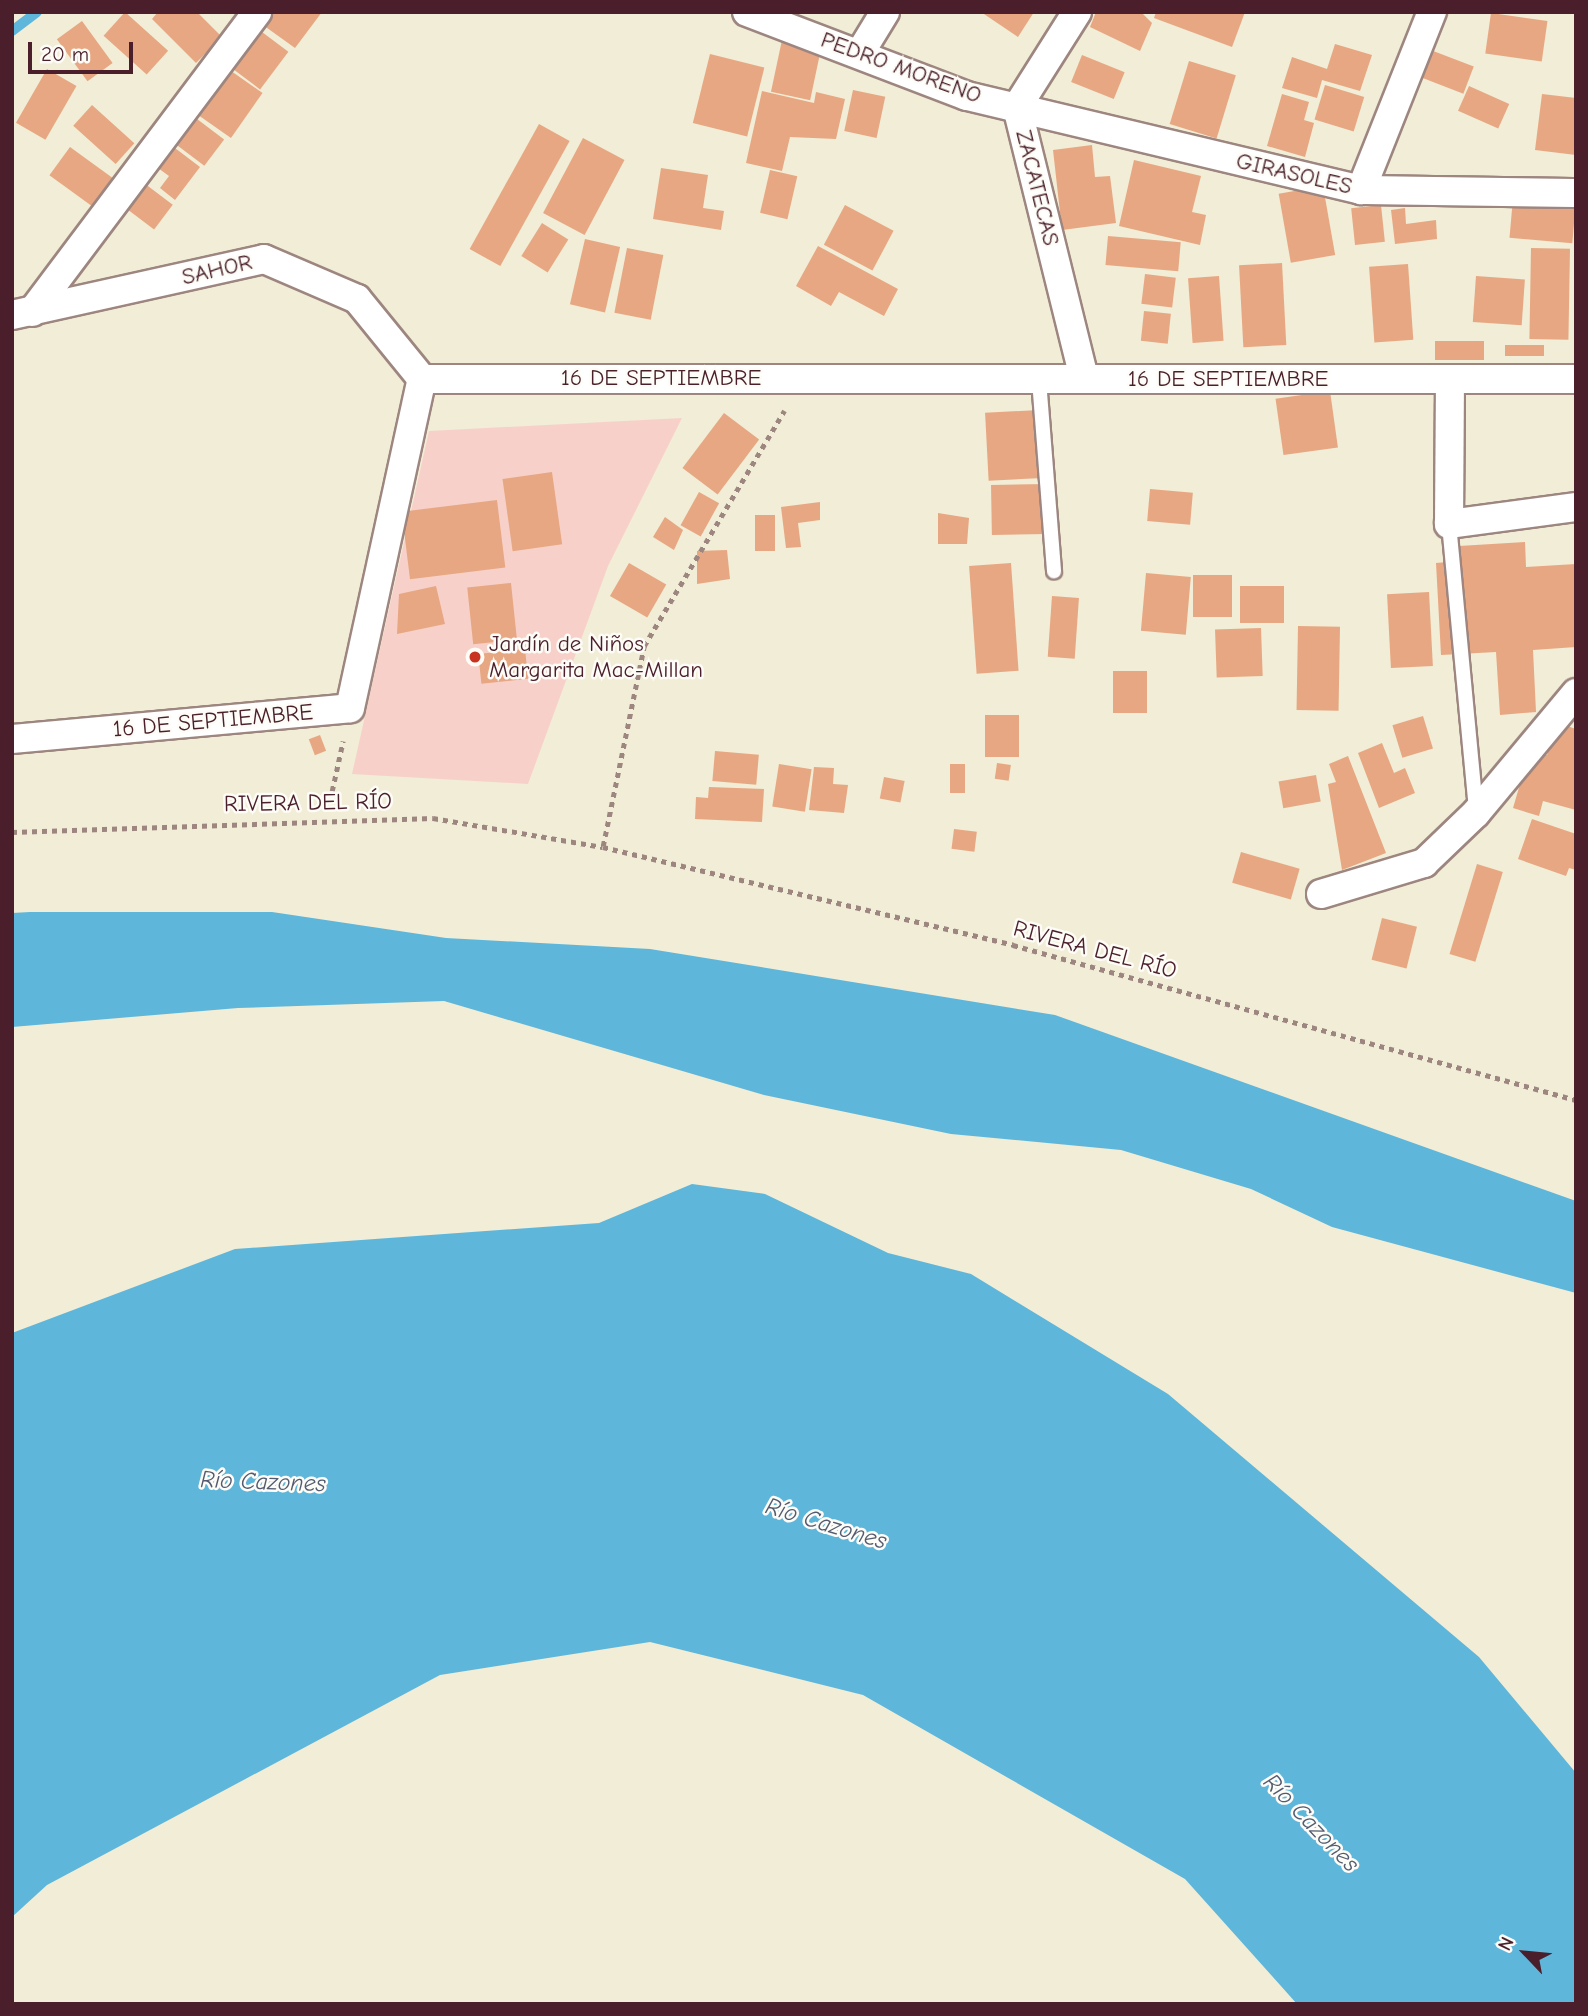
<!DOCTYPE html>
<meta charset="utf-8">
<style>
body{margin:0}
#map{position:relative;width:1588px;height:2016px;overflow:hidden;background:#f1edd6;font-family:"Comic Neue",sans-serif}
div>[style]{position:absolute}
.built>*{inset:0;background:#f7d1c9}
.water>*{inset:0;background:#5eb6db}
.stream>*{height:10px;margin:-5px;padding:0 5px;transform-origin:5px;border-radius:5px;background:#5eb6db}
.building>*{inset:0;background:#e7a782;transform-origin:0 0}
.path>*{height:4.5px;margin-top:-2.25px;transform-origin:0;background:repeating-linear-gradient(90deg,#9e8680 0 5px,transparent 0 10px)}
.roads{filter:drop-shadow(2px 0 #9e8680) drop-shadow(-2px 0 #9e8680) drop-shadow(0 2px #9e8680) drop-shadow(0 -2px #9e8680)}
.service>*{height:14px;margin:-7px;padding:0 7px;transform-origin:7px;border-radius:7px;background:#fff}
.minor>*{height:28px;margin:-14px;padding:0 14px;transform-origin:14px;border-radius:14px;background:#fff}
.dots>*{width:19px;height:19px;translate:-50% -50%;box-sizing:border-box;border:4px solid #fdfcf7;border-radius:50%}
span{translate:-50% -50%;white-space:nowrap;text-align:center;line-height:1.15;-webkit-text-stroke:5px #fdfcf7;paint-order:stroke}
.street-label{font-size:23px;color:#4a1f2b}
.poi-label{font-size:23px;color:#4a1f2b}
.left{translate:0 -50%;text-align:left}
.water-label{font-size:24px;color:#525b71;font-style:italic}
.frame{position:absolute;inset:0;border:14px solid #4a1f2b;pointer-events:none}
.north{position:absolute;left:1490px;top:1918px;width:70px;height:70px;-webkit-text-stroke:5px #fdfcf7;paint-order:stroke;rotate:296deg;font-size:19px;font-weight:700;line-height:28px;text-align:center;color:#4a1f2b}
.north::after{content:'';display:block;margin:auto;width:24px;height:32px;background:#4a1f2b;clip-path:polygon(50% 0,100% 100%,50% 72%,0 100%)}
.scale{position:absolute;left:28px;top:42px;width:105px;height:32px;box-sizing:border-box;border:4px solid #4a1f2b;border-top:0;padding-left:9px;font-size:21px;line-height:24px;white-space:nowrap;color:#4a1f2b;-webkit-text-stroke:5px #fdfcf7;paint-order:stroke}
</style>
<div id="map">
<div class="built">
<div style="clip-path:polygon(682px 418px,608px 566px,528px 784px,352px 774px,429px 431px)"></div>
</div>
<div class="water">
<div style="clip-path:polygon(30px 912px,272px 912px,446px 938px,650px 949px,1055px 1015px,1576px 1201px,1576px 1293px,1332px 1227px,1251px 1189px,1121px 1150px,951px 1134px,764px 1095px,444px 1001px,238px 1008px,12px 1027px,12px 913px)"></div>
<div style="clip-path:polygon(692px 1184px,765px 1194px,888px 1253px,971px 1274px,1168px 1394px,1479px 1657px,1576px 1773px,1576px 2004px,1297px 2004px,1185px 1879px,863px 1695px,650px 1642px,440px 1675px,47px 1885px,12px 1917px,12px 1333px,235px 1249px,599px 1223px)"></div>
</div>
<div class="stream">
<div style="left:12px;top:31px;width:31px;rotate:-37deg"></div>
</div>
<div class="building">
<div style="left:125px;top:12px;width:58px;height:32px;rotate:42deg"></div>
<div style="clip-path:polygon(158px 12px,197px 12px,222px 37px,196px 63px,152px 19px)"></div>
<div style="clip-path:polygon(262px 12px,322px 12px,295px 48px,256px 20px)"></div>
<div style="clip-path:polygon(981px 12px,1034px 12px,1018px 37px)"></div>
<div style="clip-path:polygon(1096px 12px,1141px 12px,1152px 23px,1140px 51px,1090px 27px)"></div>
<div style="clip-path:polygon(1156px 12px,1245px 12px,1232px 47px,1154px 18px)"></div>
<div style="left:1491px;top:13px;width:57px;height:41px;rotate:8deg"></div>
<div style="left:82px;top:21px;width:52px;height:31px;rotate:54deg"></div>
<div style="left:258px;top:29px;width:38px;height:47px;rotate:37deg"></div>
<div style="left:782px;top:40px;width:40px;height:53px;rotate:12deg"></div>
<div style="clip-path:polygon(1335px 44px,1372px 55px,1360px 91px,1322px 80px,1317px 98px,1282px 88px,1292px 57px,1327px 69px)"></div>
<div style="left:1428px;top:49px;width:49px;height:29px;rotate:21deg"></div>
<div style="left:710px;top:54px;width:56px;height:71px;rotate:14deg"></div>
<div style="left:1082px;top:55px;width:46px;height:29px;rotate:22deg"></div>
<div style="left:1189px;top:61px;width:49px;height:66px;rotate:17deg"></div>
<div style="left:224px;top:66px;width:47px;height:55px;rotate:35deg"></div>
<div style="left:47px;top:69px;width:34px;height:62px;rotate:30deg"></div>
<div style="left:1325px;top:85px;width:41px;height:36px;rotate:17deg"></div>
<div style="left:1469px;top:86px;width:44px;height:27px;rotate:24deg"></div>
<div style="left:853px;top:90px;width:33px;height:42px;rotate:12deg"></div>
<div style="clip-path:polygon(762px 91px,814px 103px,816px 92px,845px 99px,836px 139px,790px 137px,782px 171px,746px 163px)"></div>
<div style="clip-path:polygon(1282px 94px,1309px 102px,1304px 120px,1314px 123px,1305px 157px,1267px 146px)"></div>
<div style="clip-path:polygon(1542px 94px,1576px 98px,1576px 155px,1535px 150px)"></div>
<div style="left:92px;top:105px;width:57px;height:28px;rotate:42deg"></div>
<div style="left:197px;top:119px;width:34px;height:33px;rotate:37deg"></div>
<div style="left:539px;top:124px;width:35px;height:143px;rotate:29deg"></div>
<div style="left:583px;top:138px;width:47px;height:85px;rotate:28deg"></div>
<div style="clip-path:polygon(167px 142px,200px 167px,175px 200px,160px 188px,169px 176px,151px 163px)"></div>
<div style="clip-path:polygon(1092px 145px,1095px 177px,1110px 176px,1116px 223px,1062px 230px,1053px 150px)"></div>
<div style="left:70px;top:147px;width:57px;height:35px;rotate:36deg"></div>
<div style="clip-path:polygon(1134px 160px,1201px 176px,1192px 212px,1206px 215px,1200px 245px,1119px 226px)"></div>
<div style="clip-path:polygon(661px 168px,708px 175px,703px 208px,724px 211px,721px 230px,653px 219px)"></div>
<div style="left:770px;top:170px;width:28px;height:44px;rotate:13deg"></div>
<div style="left:140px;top:180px;width:41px;height:31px;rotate:37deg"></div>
<div style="left:1323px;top:186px;width:70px;height:45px;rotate:80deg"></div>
<div style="left:1513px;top:198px;width:63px;height:40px;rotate:5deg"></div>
<div style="left:845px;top:205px;width:55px;height:45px;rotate:28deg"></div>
<div style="left:1381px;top:205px;width:37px;height:30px;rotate:84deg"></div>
<div style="clip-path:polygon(1405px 208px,1406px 224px,1436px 220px,1437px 239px,1395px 244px,1391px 210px)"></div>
<div style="left:542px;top:223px;width:31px;height:39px;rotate:32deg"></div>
<div style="left:1108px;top:236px;width:73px;height:29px;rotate:5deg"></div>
<div style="left:585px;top:239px;width:36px;height:67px;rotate:13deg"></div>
<div style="clip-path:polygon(818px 246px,898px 289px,884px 316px,839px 292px,831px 306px,796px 286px)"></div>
<div style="left:627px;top:248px;width:37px;height:66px;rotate:11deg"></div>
<div style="left:1531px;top:248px;width:39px;height:91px;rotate:1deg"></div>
<div style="left:1282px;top:263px;width:82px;height:43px;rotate:87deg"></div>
<div style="left:1408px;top:264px;width:76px;height:39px;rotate:86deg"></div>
<div style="left:1145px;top:274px;width:31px;height:30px;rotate:7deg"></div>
<div style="left:1219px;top:276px;width:65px;height:31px;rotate:86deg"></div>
<div style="left:1476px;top:276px;width:49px;height:46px;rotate:4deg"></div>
<div style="left:1144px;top:311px;width:27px;height:30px;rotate:6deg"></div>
<div style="left:1484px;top:341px;width:19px;height:49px;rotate:90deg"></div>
<div style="left:1544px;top:345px;width:11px;height:39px;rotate:90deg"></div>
<div style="left:1330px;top:391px;width:57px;height:55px;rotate:82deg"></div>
<div style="left:1039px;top:410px;width:68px;height:54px;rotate:87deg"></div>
<div style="left:724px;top:413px;width:44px;height:69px;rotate:37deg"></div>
<div style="left:552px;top:472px;width:73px;height:50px;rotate:82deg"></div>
<div style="left:1046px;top:484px;width:50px;height:55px;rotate:89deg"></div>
<div style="left:1150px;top:489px;width:43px;height:32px;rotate:5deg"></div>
<div style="left:699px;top:492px;width:23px;height:38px;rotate:29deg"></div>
<div style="left:497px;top:500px;width:68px;height:96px;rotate:83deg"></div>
<div style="clip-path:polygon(820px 502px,820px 520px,798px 523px,801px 547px,786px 548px,781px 507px)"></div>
<div style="clip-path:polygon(938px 513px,969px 518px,967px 544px,938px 544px)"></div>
<div style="left:755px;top:515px;width:20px;height:36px"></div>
<div style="clip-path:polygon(665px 517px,683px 530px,674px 550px,653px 537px)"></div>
<div style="clip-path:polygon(1525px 542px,1526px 567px,1576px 564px,1576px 647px,1533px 650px,1536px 712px,1500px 715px,1496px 652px,1441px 655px,1436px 563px,1460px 561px,1459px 546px)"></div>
<div style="clip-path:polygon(727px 550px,730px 579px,697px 584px,697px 551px)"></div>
<div style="left:629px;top:563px;width:43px;height:38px;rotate:30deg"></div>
<div style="left:1011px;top:563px;width:108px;height:42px;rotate:86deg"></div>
<div style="left:1146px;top:573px;width:45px;height:58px;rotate:5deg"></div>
<div style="left:1193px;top:575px;width:39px;height:42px"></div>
<div style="left:511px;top:583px;width:57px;height:44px;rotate:84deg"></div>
<div style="clip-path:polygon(436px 586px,445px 624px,397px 634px,399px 594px)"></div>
<div style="left:1240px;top:586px;width:44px;height:37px"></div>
<div style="left:1429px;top:592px;width:74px;height:42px;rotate:87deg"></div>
<div style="left:1052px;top:596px;width:27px;height:61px;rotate:4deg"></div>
<div style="left:1298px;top:626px;width:42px;height:84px;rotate:1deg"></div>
<div style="left:1261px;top:628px;width:48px;height:46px;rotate:88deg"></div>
<div style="left:525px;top:649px;width:30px;height:47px;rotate:84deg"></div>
<div style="left:1113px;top:671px;width:34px;height:42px"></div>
<div style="left:985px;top:715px;width:34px;height:42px"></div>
<div style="left:1423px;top:716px;width:34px;height:32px;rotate:73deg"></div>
<div style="clip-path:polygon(1558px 723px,1576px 729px,1576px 810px,1543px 801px,1539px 816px,1513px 808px,1530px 750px,1547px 755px)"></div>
<div style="left:320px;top:735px;width:17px;height:12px;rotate:69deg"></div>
<div style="clip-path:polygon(1382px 743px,1394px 773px,1405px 768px,1415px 793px,1379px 808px,1358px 753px)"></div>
<div style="left:715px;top:751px;width:44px;height:30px;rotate:5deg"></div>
<div style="clip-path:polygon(1348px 756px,1386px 853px,1342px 870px,1328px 784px,1336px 782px,1329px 764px)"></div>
<div style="left:997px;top:763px;width:14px;height:16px;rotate:8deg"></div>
<div style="left:779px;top:764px;width:33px;height:43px;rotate:9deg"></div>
<div style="left:950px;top:764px;width:15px;height:29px"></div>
<div style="clip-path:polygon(814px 767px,834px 768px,833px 784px,848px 785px,844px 813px,809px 810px)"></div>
<div style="left:1316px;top:775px;width:27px;height:38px;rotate:80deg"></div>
<div style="left:884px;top:777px;width:21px;height:22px;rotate:11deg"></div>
<div style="clip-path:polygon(709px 787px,764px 789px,762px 822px,695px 819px,696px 797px,708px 798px)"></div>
<div style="clip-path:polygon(1532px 819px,1576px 834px,1576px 870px,1569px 868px,1566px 876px,1518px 859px)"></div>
<div style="left:954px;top:829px;width:23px;height:20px;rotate:7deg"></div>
<div style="left:1241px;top:852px;width:61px;height:32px;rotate:16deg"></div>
<div style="left:1477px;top:864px;width:27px;height:94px;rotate:17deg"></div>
<div style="left:1382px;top:918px;width:36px;height:43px;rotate:14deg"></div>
</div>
<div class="path">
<div style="left:332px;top:791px;width:51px;rotate:-77.6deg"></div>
<div style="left:12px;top:832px;width:421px;rotate:-1.9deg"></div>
<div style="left:433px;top:818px;width:172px;rotate:9.7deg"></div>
<div style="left:603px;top:847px;width:422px;rotate:13.4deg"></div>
<div style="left:1013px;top:945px;width:584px;rotate:15.39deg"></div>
<div style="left:603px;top:846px;width:204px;rotate:-78.4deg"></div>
<div style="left:644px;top:646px;width:274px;rotate:-59.2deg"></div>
</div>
<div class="roads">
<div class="service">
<div style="left:1039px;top:380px;width:192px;rotate:85.5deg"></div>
<div style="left:1449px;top:524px;width:288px;rotate:84.6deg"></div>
</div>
<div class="minor">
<div style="left:747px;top:12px;width:235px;rotate:20.9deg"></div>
<div style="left:967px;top:96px;width:405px;rotate:13.4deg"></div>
<div style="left:1361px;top:190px;width:215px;rotate:0.8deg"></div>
<div style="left:1077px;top:12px;width:112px;rotate:122.3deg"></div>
<div style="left:1017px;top:107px;width:279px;rotate:76.1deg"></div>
<div style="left:860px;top:53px;width:48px;rotate:-58.6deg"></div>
<div style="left:1361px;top:190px;width:192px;rotate:-68.3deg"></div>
<div style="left:32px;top:312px;width:375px;rotate:-53.1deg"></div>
<div style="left:12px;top:315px;width:258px;rotate:-12.5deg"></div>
<div style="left:264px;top:259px;width:101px;rotate:23.3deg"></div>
<div style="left:357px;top:299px;width:103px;rotate:50.9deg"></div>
<div style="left:422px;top:379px;width:1154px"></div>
<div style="left:1450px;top:380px;width:144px;rotate:90.4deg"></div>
<div style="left:1449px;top:524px;width:128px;rotate:-7.6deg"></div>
<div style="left:12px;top:739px;width:339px;rotate:-5.2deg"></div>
<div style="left:350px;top:708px;width:337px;rotate:-77.7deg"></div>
<div style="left:1321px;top:894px;width:108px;rotate:-16.8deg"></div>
<div style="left:1424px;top:863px;width:72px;rotate:-43.9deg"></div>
<div style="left:1476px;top:813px;width:156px;rotate:-50.2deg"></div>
</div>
</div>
<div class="dots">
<div style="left:475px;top:657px;background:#c8321e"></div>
</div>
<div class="street-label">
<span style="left:901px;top:68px;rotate:20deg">PEDRO MORENO</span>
<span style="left:1294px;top:174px;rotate:13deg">GIRASOLES</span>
<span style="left:1037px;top:188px;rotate:76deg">ZACATECAS</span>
<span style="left:217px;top:270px;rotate:-13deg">SAHOR</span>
<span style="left:661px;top:378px">16 DE SEPTIEMBRE</span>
<span style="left:1228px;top:379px">16 DE SEPTIEMBRE</span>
<span style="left:213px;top:721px;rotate:-5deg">16 DE SEPTIEMBRE</span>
<span style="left:308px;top:803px;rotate:-1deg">RIVERA DEL RÍO</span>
<span style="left:1095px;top:950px;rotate:15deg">RIVERA DEL RÍO</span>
</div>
<div class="poi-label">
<span class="left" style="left:489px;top:657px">Jardín de Niños<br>Margarita Mac-Millan</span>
</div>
<div class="water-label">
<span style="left:263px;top:1482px;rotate:2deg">Río Cazones</span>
<span style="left:826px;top:1524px;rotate:17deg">Río Cazones</span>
<span style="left:1311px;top:1823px;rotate:46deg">Río Cazones</span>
</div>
<div class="frame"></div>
<div class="north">N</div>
<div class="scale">20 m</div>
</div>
